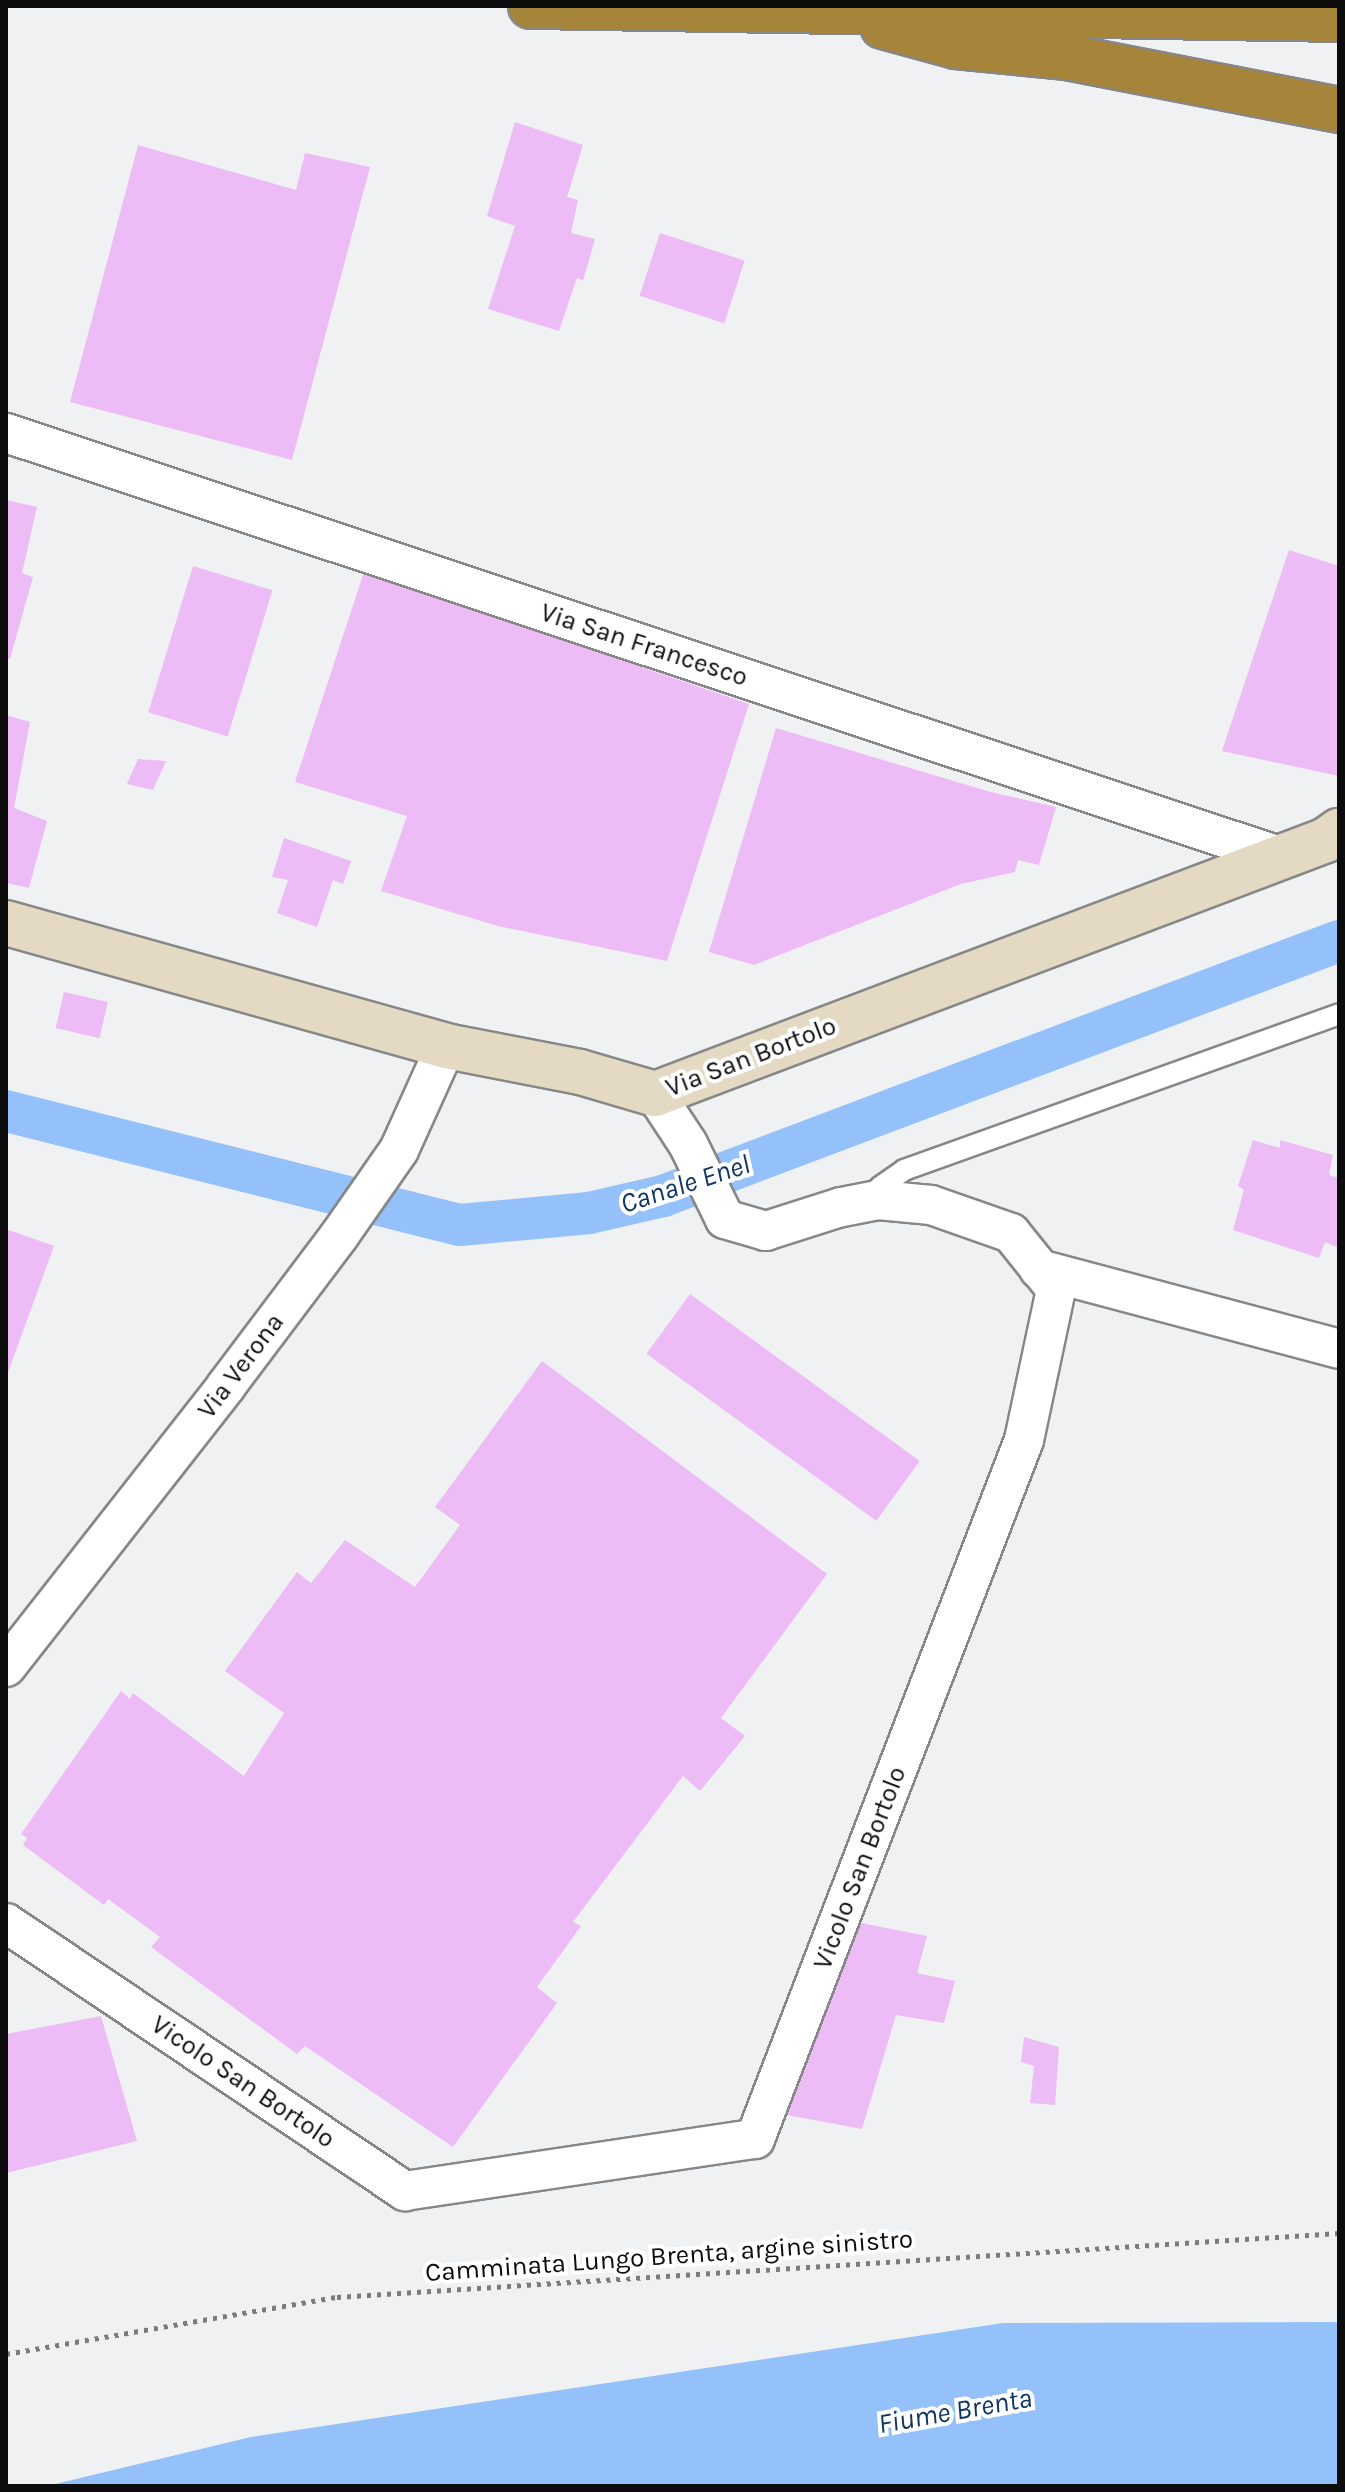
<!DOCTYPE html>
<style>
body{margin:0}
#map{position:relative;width:1345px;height:2492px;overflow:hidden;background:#f0f1f2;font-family:Karla,sans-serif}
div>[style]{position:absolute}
.water>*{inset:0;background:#94c1fa}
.canal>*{height:42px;margin:-21px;padding:0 21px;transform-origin:21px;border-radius:21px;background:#94c1fa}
.building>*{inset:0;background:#edbcf6;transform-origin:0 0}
.path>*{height:5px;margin-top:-2.5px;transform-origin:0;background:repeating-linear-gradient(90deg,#7c7c7d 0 4px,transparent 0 10px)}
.roads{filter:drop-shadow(2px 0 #878788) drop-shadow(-2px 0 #878788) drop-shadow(0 2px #878788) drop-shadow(0 -2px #878788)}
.lane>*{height:20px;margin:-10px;padding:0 10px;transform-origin:10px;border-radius:10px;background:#fff}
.street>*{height:38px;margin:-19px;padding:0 19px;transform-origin:19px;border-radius:19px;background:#fff}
.secondary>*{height:44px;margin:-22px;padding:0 22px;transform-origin:22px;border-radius:22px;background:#e4dac4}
.highway>*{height:44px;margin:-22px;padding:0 22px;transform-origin:22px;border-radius:22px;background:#a68439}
span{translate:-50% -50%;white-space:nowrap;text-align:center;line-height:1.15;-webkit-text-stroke:8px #fff;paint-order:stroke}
.street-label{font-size:26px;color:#0c0c0c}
.water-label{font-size:28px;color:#103662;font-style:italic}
.frame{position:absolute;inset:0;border:8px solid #0c0c0c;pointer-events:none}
</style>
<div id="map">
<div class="water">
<div style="clip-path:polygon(1339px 2322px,1339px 2486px,47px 2486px,251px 2437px,1003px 2323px)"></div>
</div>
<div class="canal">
<div style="left:6px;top:1111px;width:468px;rotate:14.1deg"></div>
<div style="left:460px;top:1225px;width:130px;rotate:-5.3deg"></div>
<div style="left:589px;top:1213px;width:76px;rotate:-12.9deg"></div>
<div style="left:663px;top:1196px;width:722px;rotate:-20.67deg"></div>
</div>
<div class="building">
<div style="clip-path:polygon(515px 122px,583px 145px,567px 197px,578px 200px,571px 233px,595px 239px,583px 281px,577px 278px,559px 331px,488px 309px,515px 226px,487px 216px)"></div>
<div style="clip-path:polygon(138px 145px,296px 190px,305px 153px,370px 167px,292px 460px,70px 402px)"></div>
<div style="left:660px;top:233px;width:89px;height:66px;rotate:18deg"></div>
<div style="clip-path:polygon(6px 500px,37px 507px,22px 573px,33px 577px,10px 659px,6px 658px)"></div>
<div style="clip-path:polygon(1289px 550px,1339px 566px,1339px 776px,1222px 751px)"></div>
<div style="left:193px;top:566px;width:83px;height:153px;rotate:17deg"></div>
<div style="clip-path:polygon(364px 572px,749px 704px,667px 961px,498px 926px,381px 891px,407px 816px,295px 782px)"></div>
<div style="clip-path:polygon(6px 715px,30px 722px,14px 808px,47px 821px,29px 888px,6px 883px)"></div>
<div style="clip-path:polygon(776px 728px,987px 791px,1056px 807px,1039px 865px,1018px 860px,1015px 872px,961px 884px,754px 965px,709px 952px)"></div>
<div style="clip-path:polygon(138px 759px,166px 761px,153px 790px,127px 784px)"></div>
<div style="clip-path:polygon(284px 838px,351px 861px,343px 884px,333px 880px,317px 927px,277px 913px,288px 880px,272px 877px)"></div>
<div style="left:64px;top:992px;width:45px;height:37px;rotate:13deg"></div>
<div style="clip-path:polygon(1253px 1140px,1280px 1148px,1280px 1140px,1333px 1155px,1329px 1175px,1339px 1178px,1339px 1248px,1325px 1242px,1319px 1258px,1233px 1230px,1244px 1190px,1238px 1186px)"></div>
<div style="clip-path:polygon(6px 1229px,54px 1246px,6px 1378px)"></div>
<div style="left:690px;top:1294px;width:284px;height:74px;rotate:36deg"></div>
<div style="clip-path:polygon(542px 1361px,827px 1574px,721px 1718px,745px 1736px,700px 1791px,683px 1776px,573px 1922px,581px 1926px,537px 1987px,557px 2003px,453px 2147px,305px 2046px,297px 2054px,151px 1947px,160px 1937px,108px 1899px,104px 1905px,23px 1845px,27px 1838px,21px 1834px,121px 1691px,130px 1699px,133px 1693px,244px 1776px,284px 1713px,225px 1671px,297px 1572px,311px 1583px,345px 1540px,415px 1587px,460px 1525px,435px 1507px)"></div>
<div style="clip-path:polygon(851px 1921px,927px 1936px,917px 1973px,955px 1981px,944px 2023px,896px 2015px,862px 2129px,787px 2115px)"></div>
<div style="clip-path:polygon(101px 2016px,137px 2141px,6px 2173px,6px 2034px)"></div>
<div style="clip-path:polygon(1024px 2037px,1059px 2047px,1055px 2105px,1030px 2103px,1034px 2066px,1021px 2062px)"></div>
</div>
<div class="path">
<div style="left:6px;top:2354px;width:336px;rotate:-9.8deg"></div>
<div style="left:337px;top:2297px;width:1004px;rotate:-3.65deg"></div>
</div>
<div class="roads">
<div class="lane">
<div style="left:878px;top:1200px;width:13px;rotate:-81deg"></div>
<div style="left:880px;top:1187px;width:29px;rotate:-35deg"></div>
<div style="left:904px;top:1170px;width:462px;rotate:-19.7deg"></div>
</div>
<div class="street">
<div style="left:6px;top:433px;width:1345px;rotate:18.38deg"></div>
<div style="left:1039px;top:1269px;width:310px;rotate:14.9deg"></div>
<div style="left:6px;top:1667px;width:357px;rotate:-51.9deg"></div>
<div style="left:226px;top:1386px;width:188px;rotate:-53deg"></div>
<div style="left:339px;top:1236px;width:105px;rotate:-55.1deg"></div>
<div style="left:399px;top:1150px;width:114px;rotate:-65.7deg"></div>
<div style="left:6px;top:1923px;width:481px;rotate:33.9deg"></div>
<div style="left:405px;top:2191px;width:354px;rotate:-8.5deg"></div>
<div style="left:755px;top:2139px;width:749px;rotate:-68.95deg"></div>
<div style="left:1024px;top:1440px;width:154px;rotate:-78deg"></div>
<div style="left:1056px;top:1289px;width:72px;rotate:-128.8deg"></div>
<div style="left:1011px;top:1233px;width:85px;rotate:-160.7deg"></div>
<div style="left:931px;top:1205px;width:53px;rotate:-174.6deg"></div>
<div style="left:878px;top:1200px;width:38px;rotate:169deg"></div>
<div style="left:841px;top:1207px;width:79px;rotate:162.3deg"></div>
<div style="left:766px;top:1231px;width:43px;rotate:-163.7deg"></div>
<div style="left:725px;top:1219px;width:84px;rotate:-116.3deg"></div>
<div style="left:688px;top:1144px;width:60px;rotate:-123.4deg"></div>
</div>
<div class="secondary">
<div style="left:6px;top:923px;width:457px;rotate:15.6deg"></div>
<div style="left:446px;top:1046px;width:136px;rotate:11deg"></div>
<div style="left:580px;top:1072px;width:78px;rotate:16.3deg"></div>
<div style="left:655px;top:1094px;width:717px;rotate:-20.73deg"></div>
<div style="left:1326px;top:840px;width:16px;rotate:-35deg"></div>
</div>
<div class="highway">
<div style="left:531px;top:6px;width:808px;rotate:0.92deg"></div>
<div style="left:883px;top:26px;width:76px;rotate:15.3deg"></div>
<div style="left:956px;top:46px;width:112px;rotate:5.7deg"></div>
<div style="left:1067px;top:57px;width:277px;rotate:11deg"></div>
</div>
</div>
<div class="street-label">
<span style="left:644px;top:645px;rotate:18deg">Via San Francesco</span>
<span style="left:751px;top:1057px;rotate:-21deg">Via San Bortolo</span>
<span style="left:241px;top:1366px;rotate:-53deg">Via Verona</span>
<span style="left:860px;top:1868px;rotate:-69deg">Vicolo San Bortolo</span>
<span style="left:243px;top:2082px;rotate:34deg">Vicolo San Bortolo</span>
<span style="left:669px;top:2256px;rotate:-4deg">Camminata Lungo Brenta, argine sinistro</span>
</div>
<div class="water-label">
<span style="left:685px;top:1184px;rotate:-18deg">Canale Enel</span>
<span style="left:955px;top:2411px;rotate:-10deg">Fiume Brenta</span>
</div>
<div class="frame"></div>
</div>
